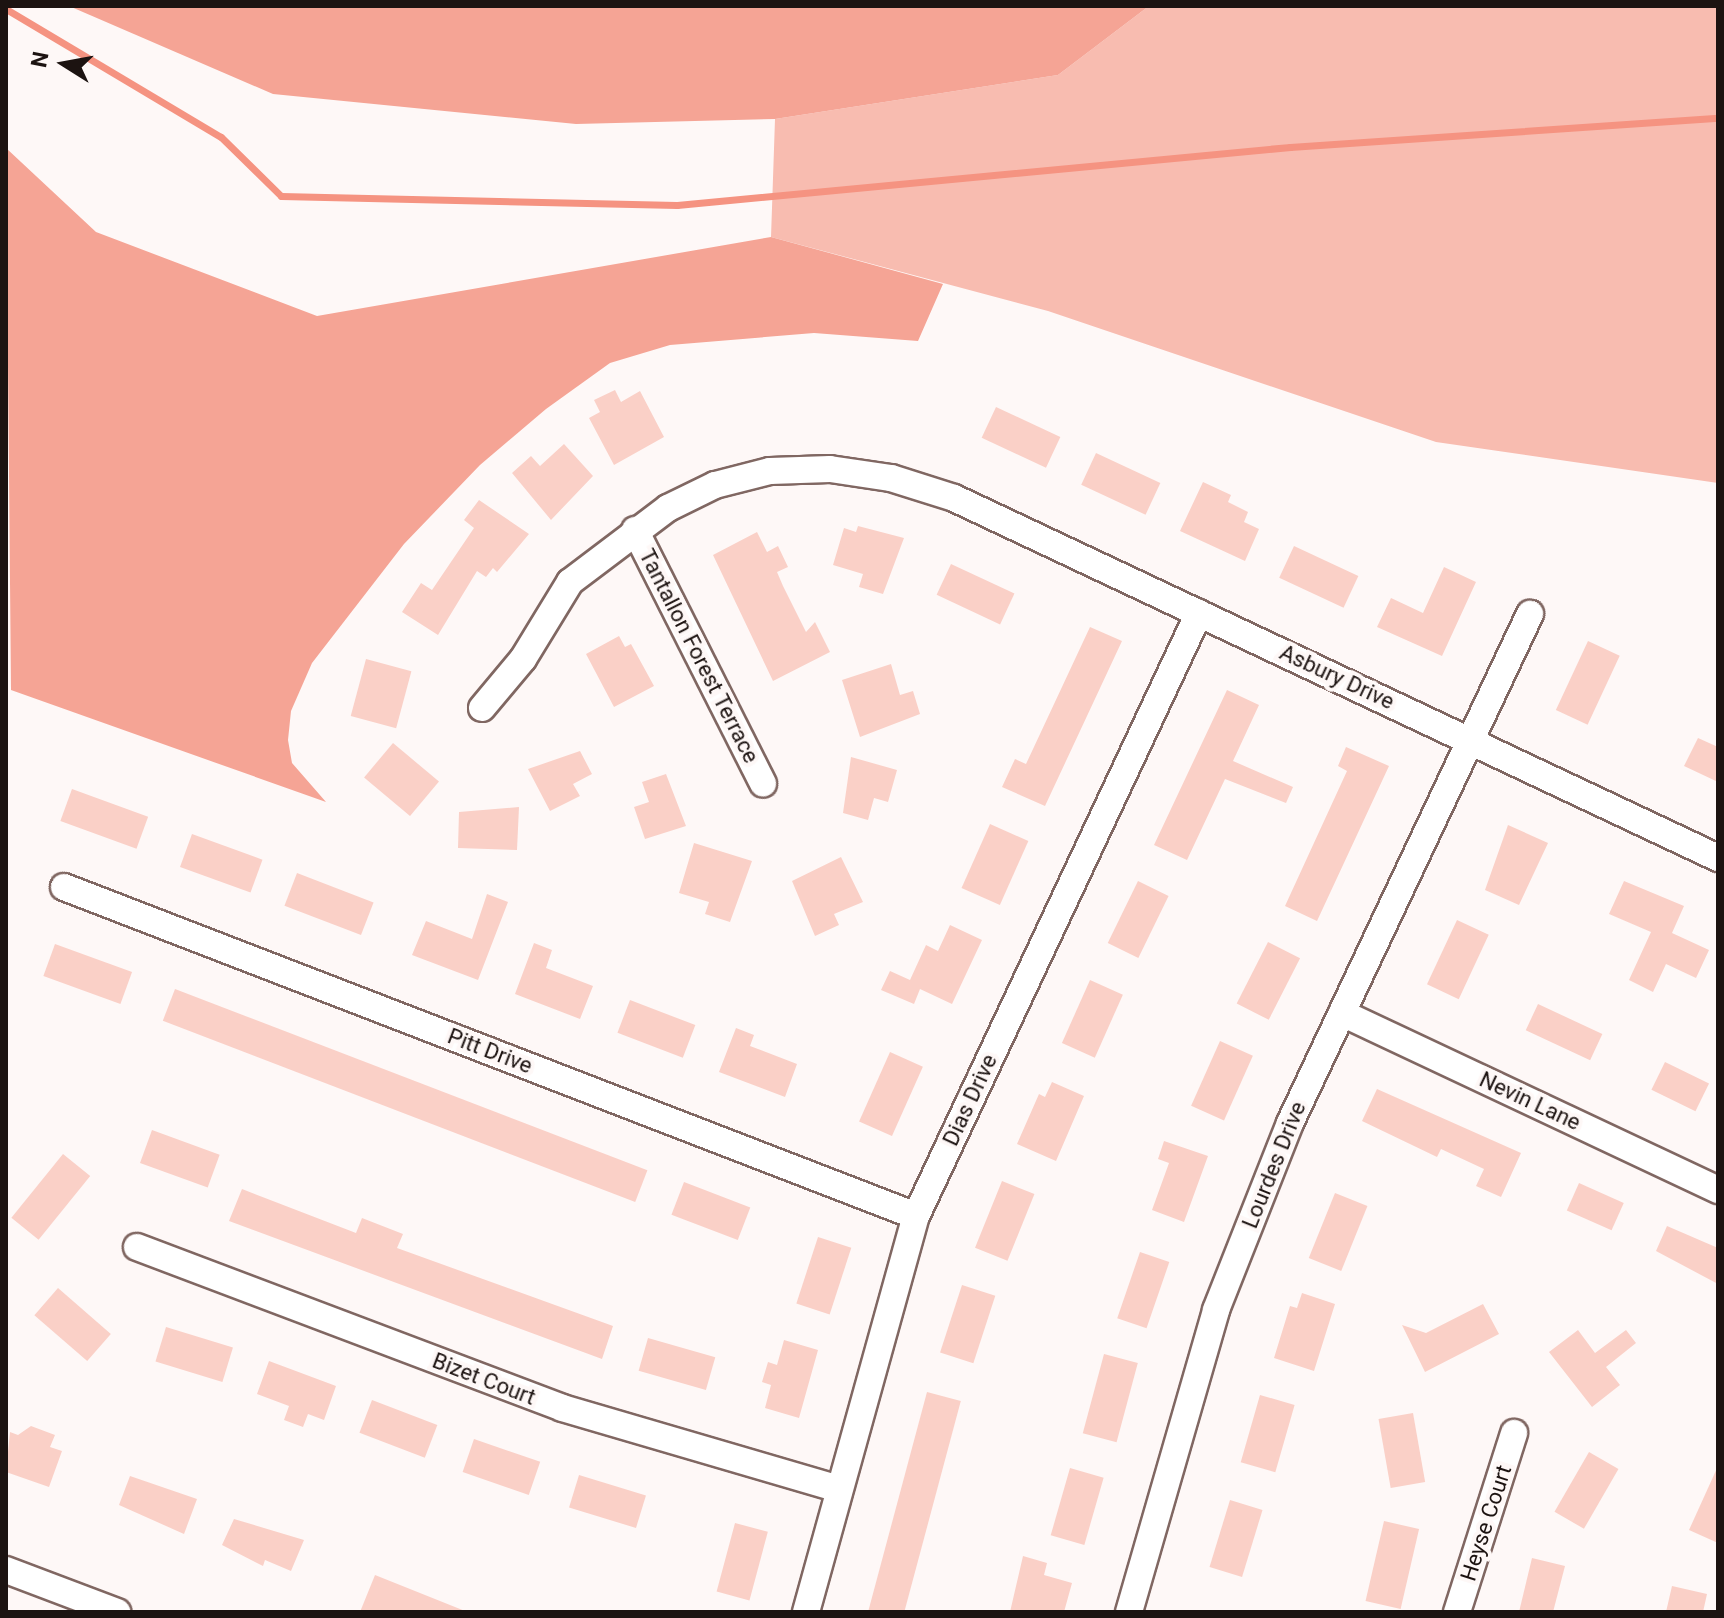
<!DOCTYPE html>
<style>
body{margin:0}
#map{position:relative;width:1724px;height:1618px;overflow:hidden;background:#fef8f7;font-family:Roboto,sans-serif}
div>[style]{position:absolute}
.green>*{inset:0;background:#f8bcb0}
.forest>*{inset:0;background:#f5a495}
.stream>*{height:7px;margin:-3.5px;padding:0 3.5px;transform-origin:3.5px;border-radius:3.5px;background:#f59381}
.building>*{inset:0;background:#fad0c7;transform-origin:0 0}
.roads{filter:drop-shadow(2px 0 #806762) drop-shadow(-2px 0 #806762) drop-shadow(0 2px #806762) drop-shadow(0 -2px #806762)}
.minor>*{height:26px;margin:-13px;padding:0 13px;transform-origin:13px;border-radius:13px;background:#fff}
span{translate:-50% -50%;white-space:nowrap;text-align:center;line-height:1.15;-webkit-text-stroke:8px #fef8f7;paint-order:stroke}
.street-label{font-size:22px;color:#1c1311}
.frame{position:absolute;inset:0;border:8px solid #1c1311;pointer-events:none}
.north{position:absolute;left:24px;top:24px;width:80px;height:80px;-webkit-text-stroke:6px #fef8f7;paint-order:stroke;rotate:281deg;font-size:22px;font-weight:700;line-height:32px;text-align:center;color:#1c1311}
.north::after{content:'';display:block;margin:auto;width:28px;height:36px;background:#1c1311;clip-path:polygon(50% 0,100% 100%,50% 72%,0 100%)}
</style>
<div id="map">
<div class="green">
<div style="clip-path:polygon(1149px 6px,1718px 6px,1718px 483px,1436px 442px,1048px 311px,771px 237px,775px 119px,1058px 75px)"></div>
</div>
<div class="forest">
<div style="clip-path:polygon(69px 6px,1149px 6px,1058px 75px,775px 119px,576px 124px,273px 94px)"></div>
<div style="clip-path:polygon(6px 148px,96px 232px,317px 316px,771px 237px,943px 284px,918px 341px,814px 333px,670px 345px,610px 363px,546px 409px,480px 465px,404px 544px,312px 663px,291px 711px,288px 740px,292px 763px,326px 802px,11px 690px)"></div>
</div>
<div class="stream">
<div style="left:6px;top:9px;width:250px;rotate:30.8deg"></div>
<div style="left:221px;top:137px;width:84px;rotate:44.5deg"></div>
<div style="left:281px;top:196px;width:396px;rotate:1.3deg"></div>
<div style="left:677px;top:205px;width:616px;rotate:-5.41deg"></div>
<div style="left:1290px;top:147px;width:429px;rotate:-3.9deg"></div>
</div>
<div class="building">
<div style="clip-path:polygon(615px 390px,621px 402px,640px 391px,664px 437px,614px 465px,589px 418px,600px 412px,594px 400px)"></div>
<div style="left:996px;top:407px;width:71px;height:34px;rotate:25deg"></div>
<div style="clip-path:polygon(564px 444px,593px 476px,551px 520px,512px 473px,531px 456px,540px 466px)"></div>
<div style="left:1096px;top:453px;width:71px;height:35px;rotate:25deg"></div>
<div style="clip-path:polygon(1203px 482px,1231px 495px,1228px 502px,1248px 512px,1244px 522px,1259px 529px,1245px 561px,1180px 531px)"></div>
<div style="clip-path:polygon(479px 500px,529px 534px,497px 572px,493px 568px,486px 577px,477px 571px,438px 635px,402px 612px,421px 583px,432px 590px,474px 528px,464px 520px)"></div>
<div style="clip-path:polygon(858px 526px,904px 538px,883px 594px,859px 587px,863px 574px,833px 565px,844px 528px,856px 532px)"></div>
<div style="clip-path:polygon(757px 532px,767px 552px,778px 546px,788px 567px,777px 572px,783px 586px,806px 632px,815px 622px,830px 652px,773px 681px,713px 555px)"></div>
<div style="left:1294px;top:546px;width:71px;height:35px;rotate:25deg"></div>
<div style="left:951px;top:564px;width:70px;height:34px;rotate:25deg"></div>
<div style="clip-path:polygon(1444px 567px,1476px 582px,1442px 656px,1377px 627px,1391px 598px,1423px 613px)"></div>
<div style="clip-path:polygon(1090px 627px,1122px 641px,1045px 806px,1002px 787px,1015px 759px,1026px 764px)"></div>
<div style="clip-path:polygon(619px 636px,625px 647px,631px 644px,654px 686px,614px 707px,586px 654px)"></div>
<div style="left:1588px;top:641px;width:35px;height:76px;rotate:25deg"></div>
<div style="left:366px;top:659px;width:47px;height:59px;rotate:15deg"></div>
<div style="clip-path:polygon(891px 664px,900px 695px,913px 691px,920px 714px,860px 737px,842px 680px)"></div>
<div style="clip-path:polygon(1227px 690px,1259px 705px,1233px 761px,1293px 787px,1286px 803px,1225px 779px,1187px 860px,1154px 845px)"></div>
<div style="clip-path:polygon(1698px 738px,1718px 747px,1718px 782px,1684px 766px)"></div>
<div style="left:393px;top:743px;width:60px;height:45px;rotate:40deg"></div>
<div style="clip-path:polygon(1346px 747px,1389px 766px,1317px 921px,1285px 906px,1347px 771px,1338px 766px)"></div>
<div style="clip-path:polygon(580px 751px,592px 774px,573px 784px,580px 796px,550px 811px,528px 769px)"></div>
<div style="clip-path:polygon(851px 757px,897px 770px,888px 802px,874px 798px,868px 820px,843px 813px)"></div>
<div style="clip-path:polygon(666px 774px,686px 826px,645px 839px,634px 807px,649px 802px,642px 782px)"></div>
<div style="left:72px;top:789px;width:81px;height:34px;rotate:20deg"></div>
<div style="clip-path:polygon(519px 807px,517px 850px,458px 848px,459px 812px)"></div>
<div style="left:990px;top:824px;width:42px;height:70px;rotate:24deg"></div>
<div style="clip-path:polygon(1508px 825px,1548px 843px,1519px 905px,1485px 890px)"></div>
<div style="left:192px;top:834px;width:75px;height:35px;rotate:20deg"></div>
<div style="clip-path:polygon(694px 843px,752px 861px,730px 922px,705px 914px,709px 902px,679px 893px)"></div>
<div style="clip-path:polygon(841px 857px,863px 902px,834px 914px,839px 925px,815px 936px,792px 881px)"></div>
<div style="left:297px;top:873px;width:82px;height:35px;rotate:21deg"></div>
<div style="left:1138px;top:881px;width:34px;height:69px;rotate:26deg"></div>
<div style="clip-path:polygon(1624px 881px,1684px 906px,1672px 933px,1709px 950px,1696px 978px,1666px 964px,1653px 992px,1629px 980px,1651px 932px,1609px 914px)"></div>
<div style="clip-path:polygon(487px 894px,508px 902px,478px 980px,412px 955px,426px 921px,472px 939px)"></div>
<div style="left:1457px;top:920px;width:35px;height:71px;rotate:25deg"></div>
<div style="clip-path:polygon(950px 925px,982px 940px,952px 1004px,920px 989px,914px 1004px,881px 990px,890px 971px,910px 980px,926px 945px,938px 951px)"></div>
<div style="left:1268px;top:942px;width:36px;height:69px;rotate:27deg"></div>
<div style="clip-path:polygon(534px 943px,552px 950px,546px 968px,593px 986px,580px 1019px,515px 994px)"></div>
<div style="left:55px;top:944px;width:82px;height:34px;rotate:20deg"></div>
<div style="left:1090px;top:980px;width:36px;height:69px;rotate:24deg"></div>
<div style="left:175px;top:989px;width:506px;height:34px;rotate:21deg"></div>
<div style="left:630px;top:1000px;width:70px;height:35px;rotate:21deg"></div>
<div style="left:1538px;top:1004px;width:71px;height:29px;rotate:25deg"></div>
<div style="clip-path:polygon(736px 1028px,754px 1035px,750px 1046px,797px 1064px,785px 1097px,719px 1072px)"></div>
<div style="left:1220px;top:1041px;width:36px;height:71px;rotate:24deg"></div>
<div style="left:890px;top:1052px;width:36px;height:76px;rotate:24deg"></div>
<div style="left:1665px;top:1062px;width:49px;height:31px;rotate:26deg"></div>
<div style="clip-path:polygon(1052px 1082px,1084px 1096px,1056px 1161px,1017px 1144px,1039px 1094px,1045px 1097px)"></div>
<div style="clip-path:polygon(1377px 1089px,1521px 1153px,1501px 1197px,1476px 1186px,1484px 1169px,1441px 1149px,1437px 1157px,1362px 1121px)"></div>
<div style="left:152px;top:1130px;width:72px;height:35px;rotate:20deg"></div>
<div style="clip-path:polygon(1164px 1141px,1208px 1156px,1184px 1222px,1152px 1210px,1169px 1163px,1158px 1159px)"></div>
<div style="left:63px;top:1154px;width:35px;height:82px;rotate:39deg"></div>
<div style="left:1002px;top:1181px;width:35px;height:72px;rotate:22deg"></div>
<div style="left:684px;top:1182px;width:71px;height:35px;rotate:21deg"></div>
<div style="left:1579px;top:1183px;width:49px;height:30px;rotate:24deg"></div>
<div style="clip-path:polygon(242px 1189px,356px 1233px,362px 1218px,403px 1234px,397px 1248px,613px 1326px,602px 1359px,229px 1221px)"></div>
<div style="left:1335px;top:1193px;width:35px;height:70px;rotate:22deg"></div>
<div style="clip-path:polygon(1667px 1226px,1718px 1248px,1718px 1284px,1656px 1251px)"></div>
<div style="left:818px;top:1237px;width:35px;height:70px;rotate:18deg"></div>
<div style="left:1140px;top:1252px;width:31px;height:70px;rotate:19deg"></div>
<div style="left:962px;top:1285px;width:35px;height:71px;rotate:18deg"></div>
<div style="left:58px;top:1288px;width:70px;height:36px;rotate:41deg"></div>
<div style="clip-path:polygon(1302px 1293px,1335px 1304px,1314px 1371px,1274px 1358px,1290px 1306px,1297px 1308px)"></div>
<div style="clip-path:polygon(1483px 1304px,1499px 1334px,1425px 1372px,1402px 1325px,1426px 1333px)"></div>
<div style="left:166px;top:1327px;width:70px;height:36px;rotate:17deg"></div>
<div style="clip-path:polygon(1578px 1330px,1595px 1353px,1626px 1330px,1636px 1343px,1606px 1367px,1620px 1385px,1592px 1407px,1549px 1352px)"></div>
<div style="left:648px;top:1338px;width:70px;height:34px;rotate:16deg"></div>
<div style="clip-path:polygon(784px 1340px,818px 1350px,799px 1418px,765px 1408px,771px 1385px,762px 1382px,768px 1362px,777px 1365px)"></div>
<div style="left:1104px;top:1354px;width:35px;height:82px;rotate:15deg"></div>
<div style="clip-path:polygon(269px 1361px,336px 1386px,324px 1420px,308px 1414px,303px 1427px,284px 1420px,289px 1406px,257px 1394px)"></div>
<div style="left:927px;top:1392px;width:35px;height:228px;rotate:15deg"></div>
<div style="left:1260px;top:1395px;width:36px;height:70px;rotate:16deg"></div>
<div style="left:372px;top:1400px;width:70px;height:35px;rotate:21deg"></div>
<div style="left:1413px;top:1413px;width:70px;height:35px;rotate:80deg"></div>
<div style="clip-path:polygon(31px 1426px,55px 1435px,50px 1447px,62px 1451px,49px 1487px,6px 1472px,10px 1432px,18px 1435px)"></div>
<div style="left:474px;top:1439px;width:70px;height:35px;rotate:19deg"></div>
<div style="left:1589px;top:1452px;width:34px;height:69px;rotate:30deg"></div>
<div style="clip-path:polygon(1718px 1466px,1718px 1543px,1689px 1530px)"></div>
<div style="left:1070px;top:1468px;width:35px;height:70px;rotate:16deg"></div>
<div style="left:579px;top:1475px;width:70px;height:34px;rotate:17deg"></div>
<div style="clip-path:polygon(130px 1476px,197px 1499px,184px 1534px,119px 1505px)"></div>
<div style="left:1230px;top:1500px;width:34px;height:70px;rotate:17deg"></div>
<div style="clip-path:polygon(234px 1519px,304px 1540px,291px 1571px,265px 1560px,263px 1566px,222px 1545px)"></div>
<div style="left:1384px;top:1521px;width:36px;height:82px;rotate:13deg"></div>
<div style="left:735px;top:1523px;width:34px;height:71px;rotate:15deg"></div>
<div style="clip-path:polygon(1023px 1556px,1047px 1563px,1044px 1575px,1072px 1583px,1064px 1612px,1010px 1612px)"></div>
<div style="clip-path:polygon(1532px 1558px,1565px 1566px,1553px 1612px,1519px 1612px)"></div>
<div style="clip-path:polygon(375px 1575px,465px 1611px,465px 1612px,360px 1612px)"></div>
<div style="clip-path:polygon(1672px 1586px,1707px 1594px,1703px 1612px,1666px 1612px)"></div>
</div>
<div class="roads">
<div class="minor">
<div style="left:635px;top:530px;width:284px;rotate:63.2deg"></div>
<div style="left:482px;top:708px;width:64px;rotate:-50.1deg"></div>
<div style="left:523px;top:659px;width:90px;rotate:-58.6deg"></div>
<div style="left:570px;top:582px;width:123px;rotate:-37.1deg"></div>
<div style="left:668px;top:508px;width:52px;rotate:-26.1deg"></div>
<div style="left:715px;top:485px;width:57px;rotate:-14.3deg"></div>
<div style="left:770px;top:471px;width:60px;rotate:-1.9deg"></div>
<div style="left:830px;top:469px;width:62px;rotate:8.4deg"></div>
<div style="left:891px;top:478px;width:66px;rotate:17.6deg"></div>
<div style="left:954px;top:498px;width:845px;rotate:25.23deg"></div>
<div style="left:64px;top:887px;width:913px;rotate:21.11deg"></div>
<div style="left:1342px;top:1013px;width:416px;rotate:25.2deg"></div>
<div style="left:137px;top:1247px;width:454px;rotate:20.7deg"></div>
<div style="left:562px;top:1408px;width:289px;rotate:16.3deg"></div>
<div style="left:6px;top:1570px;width:119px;rotate:20.7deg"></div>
<div style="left:806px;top:1612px;width:411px;rotate:-74.5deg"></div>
<div style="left:916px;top:1216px;width:666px;rotate:-64.86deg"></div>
<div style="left:1129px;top:1612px;width:314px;rotate:-73.9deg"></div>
<div style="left:1216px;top:1310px;width:201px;rotate:-68.4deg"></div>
<div style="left:1290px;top:1123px;width:563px;rotate:-64.76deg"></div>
<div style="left:1457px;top:1612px;width:188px;rotate:-72.3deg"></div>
</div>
</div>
<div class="street-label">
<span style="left:699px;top:656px;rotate:63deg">Tantallon Forest Terrace</span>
<span style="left:1337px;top:677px;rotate:25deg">Asbury Drive</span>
<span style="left:490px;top:1051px;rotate:21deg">Pitt Drive</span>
<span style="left:970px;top:1100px;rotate:-65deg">Dias Drive</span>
<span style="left:1530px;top:1101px;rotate:25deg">Nevin Lane</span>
<span style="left:1274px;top:1165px;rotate:-68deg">Lourdes Drive</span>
<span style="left:484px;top:1379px;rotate:21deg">Bizet Court</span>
<span style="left:1486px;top:1523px;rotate:-72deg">Heyse Court</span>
</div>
<div class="frame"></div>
<div class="north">N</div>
</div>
